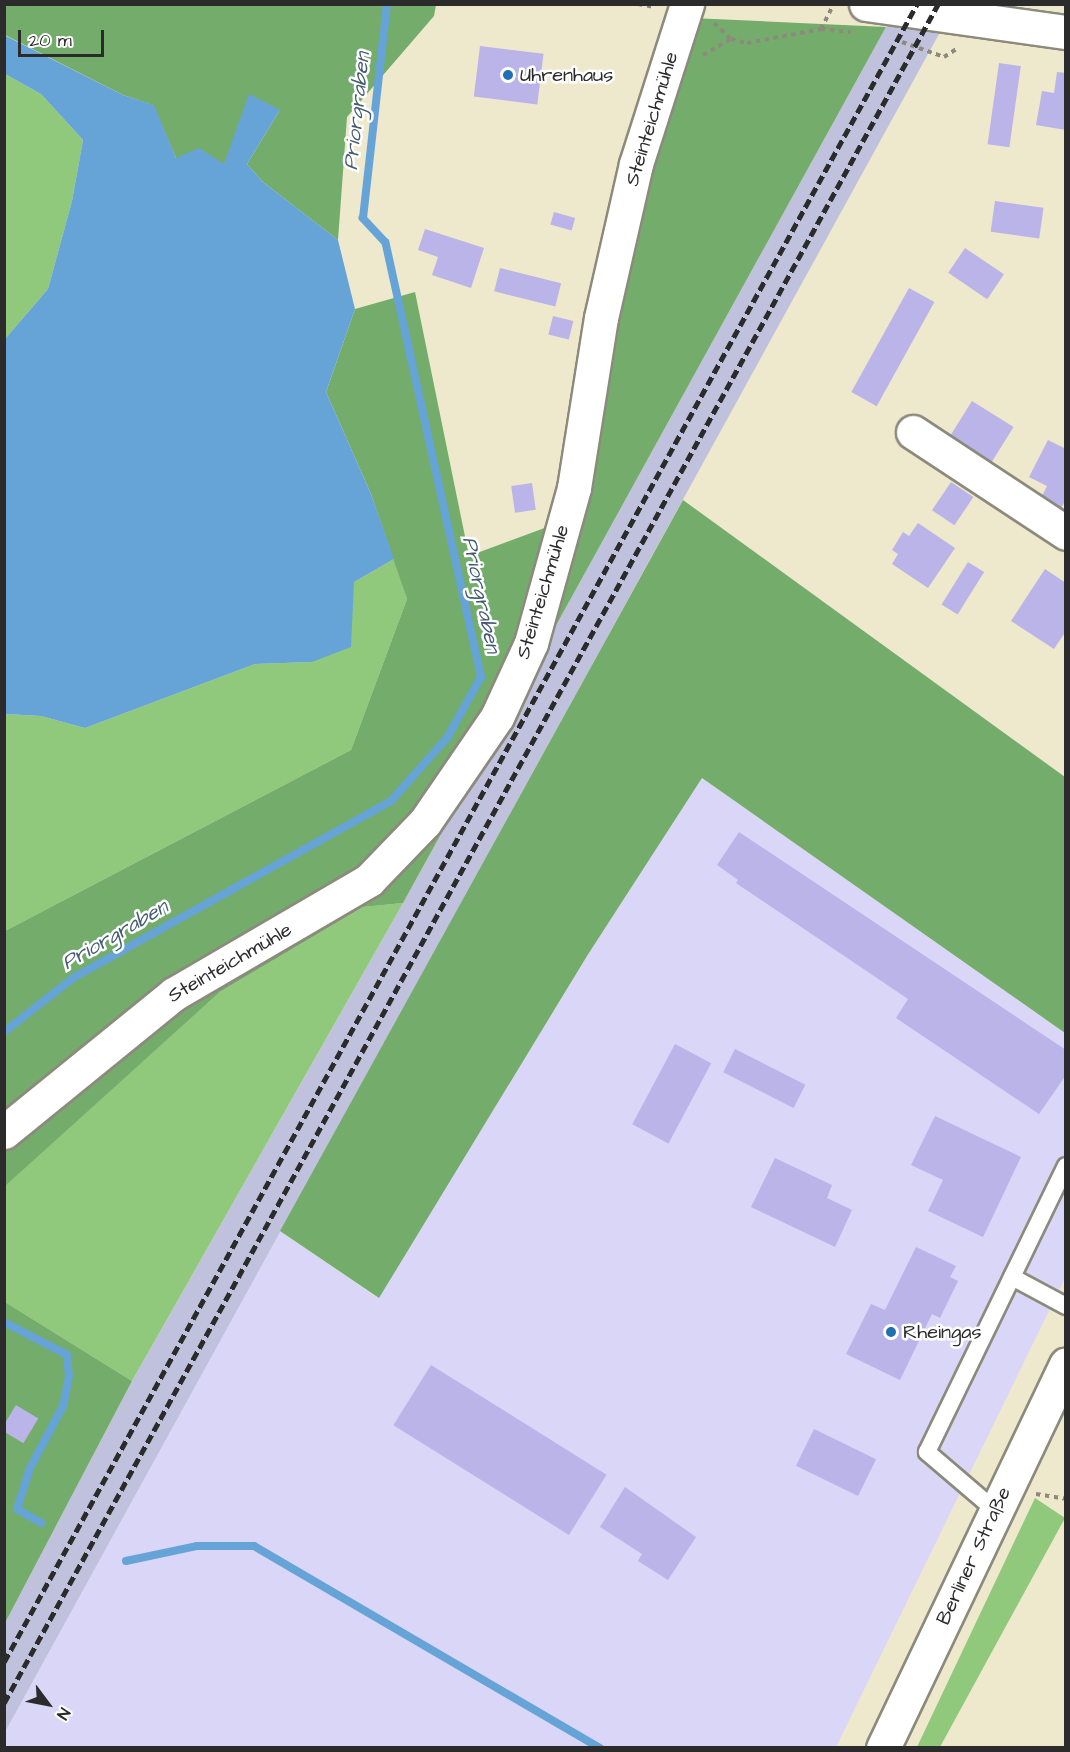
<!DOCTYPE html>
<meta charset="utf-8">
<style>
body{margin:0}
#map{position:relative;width:1070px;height:1752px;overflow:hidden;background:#eee8cc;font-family:"Architects Daughter",sans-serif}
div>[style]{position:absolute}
.built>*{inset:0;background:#dad6f7}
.industrial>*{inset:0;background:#c0c2dd}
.green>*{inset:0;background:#90c87c}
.forest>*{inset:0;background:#74ac6c}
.water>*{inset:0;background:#66a4d8}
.stream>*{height:8px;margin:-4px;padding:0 4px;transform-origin:4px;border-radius:4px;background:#66a4d8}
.building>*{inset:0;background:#bbb4e8;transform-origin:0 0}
.path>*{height:4px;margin-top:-2px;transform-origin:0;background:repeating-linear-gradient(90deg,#8c8a7c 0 4.5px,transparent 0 9px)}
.roads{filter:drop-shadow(2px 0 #8c8a7c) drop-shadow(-2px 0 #8c8a7c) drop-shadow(0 2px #8c8a7c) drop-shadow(0 -2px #8c8a7c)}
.lane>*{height:16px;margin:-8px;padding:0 8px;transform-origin:8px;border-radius:8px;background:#fff}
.street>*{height:33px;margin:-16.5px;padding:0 16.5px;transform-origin:16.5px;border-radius:16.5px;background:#fff}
.secondary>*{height:33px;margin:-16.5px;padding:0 16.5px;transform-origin:16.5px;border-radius:16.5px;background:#fff}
.rail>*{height:4.5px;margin-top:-2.25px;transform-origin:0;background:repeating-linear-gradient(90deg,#2b2b2b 0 9px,transparent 0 13.5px)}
.dots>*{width:16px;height:16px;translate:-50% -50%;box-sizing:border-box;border:3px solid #fff;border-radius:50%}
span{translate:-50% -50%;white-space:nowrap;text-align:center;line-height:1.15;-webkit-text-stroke:5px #fff;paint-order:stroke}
.poi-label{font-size:20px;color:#2b2b2b}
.left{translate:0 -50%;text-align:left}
.street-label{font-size:20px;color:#2b2b2b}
.water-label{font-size:21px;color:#435b70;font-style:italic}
.frame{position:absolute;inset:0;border:6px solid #2b2b2b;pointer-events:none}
.north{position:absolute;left:18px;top:1674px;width:60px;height:60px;-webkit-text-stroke:4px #fff;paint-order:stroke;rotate:122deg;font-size:16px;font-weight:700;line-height:24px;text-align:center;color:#2b2b2b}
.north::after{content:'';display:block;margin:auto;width:21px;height:27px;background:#2b2b2b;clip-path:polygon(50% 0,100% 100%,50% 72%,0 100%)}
.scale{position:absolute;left:18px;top:30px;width:86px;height:27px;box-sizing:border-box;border:3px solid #2b2b2b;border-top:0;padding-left:8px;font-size:18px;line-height:21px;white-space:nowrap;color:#2b2b2b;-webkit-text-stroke:4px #fff;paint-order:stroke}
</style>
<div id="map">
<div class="built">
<div style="clip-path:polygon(702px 778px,1065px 1033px,1065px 1278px,836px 1747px,5px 1748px,5px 1732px,280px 1231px,378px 1298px,587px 956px)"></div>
</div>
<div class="industrial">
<div style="clip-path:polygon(902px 5px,955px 5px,5px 1732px,5px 1623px,132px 1381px,403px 903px,886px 27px)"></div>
</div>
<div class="green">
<div style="clip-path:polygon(5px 74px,41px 94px,83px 140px,72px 201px,48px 289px,5px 339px)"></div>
<div style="clip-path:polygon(394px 559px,407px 599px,351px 750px,5px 931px,4px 714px,41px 716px,85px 728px,255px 664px,312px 662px,354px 582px)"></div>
<div style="clip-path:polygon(403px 903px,132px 1381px,5px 1302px,4px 1186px,220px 992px,363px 907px)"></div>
<div style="clip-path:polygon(1035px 1498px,1065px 1518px,940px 1747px,917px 1747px)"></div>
</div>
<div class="forest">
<div style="clip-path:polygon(4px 5px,436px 5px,434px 16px,347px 117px,338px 240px,263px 182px,247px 164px,280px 110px,224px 164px,176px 158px,153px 105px,123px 95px,5px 35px)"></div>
<div style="clip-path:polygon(692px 18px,886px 27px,403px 903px,363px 907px,220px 992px,5px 1186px,5px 931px,351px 750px,407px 599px,371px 494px,326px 392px,355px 309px,415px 292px,469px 556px,577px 516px,607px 321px)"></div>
<div style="clip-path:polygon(683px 500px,1065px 777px,1065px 1033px,702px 778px,587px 956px,379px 1298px,280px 1231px)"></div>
<div style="clip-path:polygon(5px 1302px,132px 1381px,5px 1623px)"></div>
</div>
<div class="water">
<div style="clip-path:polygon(4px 35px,123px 95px,154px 105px,176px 158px,199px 148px,224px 164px,249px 94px,280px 110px,247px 164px,263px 182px,338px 240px,355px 309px,326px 392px,371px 494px,394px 559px,354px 582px,351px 647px,312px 662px,255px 664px,85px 728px,41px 716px,5px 714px,5px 339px,48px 289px,72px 201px,83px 140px,41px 94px,5px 74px)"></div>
</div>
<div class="stream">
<div style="left:4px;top:1032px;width:88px;rotate:-38deg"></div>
<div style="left:73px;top:978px;width:364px;rotate:-29.1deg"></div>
<div style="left:391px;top:801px;width:84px;rotate:-48.4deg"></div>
<div style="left:447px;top:738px;width:70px;rotate:-60.9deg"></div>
<div style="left:481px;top:677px;width:445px;rotate:-102.4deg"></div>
<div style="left:385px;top:242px;width:33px;rotate:-133deg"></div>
<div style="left:363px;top:218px;width:215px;rotate:-83.6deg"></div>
<div style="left:4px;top:1322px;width:71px;rotate:27.6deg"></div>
<div style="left:67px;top:1355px;width:21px;rotate:85deg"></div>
<div style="left:69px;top:1376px;width:31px;rotate:101deg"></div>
<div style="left:63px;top:1406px;width:70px;rotate:118deg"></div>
<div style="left:30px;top:1468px;width:43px;rotate:107.6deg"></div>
<div style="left:17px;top:1509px;width:28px;rotate:30deg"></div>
<div style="left:126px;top:1561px;width:73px;rotate:-11.9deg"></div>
<div style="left:197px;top:1546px;width:57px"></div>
<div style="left:254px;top:1546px;width:401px;rotate:30.3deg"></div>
</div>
<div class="building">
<div style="left:480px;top:46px;width:64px;height:51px;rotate:7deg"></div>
<div style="left:999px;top:63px;width:22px;height:82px;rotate:8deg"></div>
<div style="clip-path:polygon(1057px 72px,1066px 73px,1066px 130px,1036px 125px,1042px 91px,1054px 93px)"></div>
<div style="left:995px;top:201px;width:49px;height:31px;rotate:8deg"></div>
<div style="left:554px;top:212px;width:22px;height:13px;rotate:16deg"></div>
<div style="clip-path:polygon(425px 229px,484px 248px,471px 288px,432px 275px,438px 257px,418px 250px)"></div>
<div style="left:965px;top:248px;width:47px;height:30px;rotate:34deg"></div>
<div style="left:500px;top:268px;width:63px;height:24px;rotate:14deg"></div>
<div style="left:909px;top:288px;width:29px;height:119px;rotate:29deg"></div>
<div style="left:553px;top:316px;width:21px;height:19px;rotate:14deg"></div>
<div style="left:972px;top:401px;width:49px;height:41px;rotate:32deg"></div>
<div style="clip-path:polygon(1048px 440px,1066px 449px,1066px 500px,1061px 508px,1041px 498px,1047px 486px,1029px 477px)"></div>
<div style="left:951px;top:482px;width:27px;height:34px;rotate:34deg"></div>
<div style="left:532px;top:483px;width:27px;height:21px;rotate:82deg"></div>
<div style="clip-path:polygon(918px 523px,955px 548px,928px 588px,892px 564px,898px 554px,892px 550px,903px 532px,909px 536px)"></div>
<div style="left:968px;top:562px;width:19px;height:50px;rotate:32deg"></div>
<div style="clip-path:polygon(1045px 569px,1066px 583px,1066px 631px,1054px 649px,1011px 621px)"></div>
<div style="clip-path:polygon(739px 832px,1066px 1050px,1066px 1075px,1039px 1114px,896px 1018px,908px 999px,736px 883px,738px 880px,717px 865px)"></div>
<div style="left:675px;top:1044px;width:41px;height:91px;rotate:28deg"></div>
<div style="left:735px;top:1049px;width:79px;height:26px;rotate:27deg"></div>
<div style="clip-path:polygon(935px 1116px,1021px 1157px,983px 1237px,928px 1211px,943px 1180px,911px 1165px)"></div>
<div style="clip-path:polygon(775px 1158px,832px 1185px,827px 1198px,852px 1210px,835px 1247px,751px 1207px)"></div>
<div style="clip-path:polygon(916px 1247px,956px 1266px,950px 1277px,958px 1281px,940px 1318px,932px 1314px,900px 1380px,846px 1354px,871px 1304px,885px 1310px)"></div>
<div style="left:431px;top:1365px;width:207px;height:71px;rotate:32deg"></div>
<div style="left:16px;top:1405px;width:26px;height:29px;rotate:31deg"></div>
<div style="left:814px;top:1429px;width:69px;height:41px;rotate:26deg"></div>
<div style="clip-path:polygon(625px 1487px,696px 1537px,668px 1580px,638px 1561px,642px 1554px,600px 1527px)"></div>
</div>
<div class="path">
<div style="left:638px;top:4px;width:17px;rotate:10deg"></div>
<div style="left:714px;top:23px;width:23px;rotate:43deg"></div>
<div style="left:731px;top:39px;width:16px;rotate:14deg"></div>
<div style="left:747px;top:43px;width:75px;rotate:-10.7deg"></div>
<div style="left:821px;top:29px;width:30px;rotate:6deg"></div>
<div style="left:821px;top:29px;width:28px;rotate:-63deg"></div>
<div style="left:902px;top:42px;width:45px;rotate:19.7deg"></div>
<div style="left:944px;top:57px;width:17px;rotate:-33deg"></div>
<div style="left:703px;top:55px;width:32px;rotate:-30deg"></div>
<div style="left:1036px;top:1494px;width:30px;rotate:9deg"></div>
</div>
<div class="roads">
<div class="lane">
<div style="left:1012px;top:1277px;width:61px;rotate:28.2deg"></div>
<div style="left:996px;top:1511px;width:91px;rotate:-139.5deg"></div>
<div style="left:927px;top:1452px;width:318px;rotate:-64.1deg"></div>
</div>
<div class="street">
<div style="left:913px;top:432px;width:183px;rotate:33.4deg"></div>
<div style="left:4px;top:1132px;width:219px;rotate:-39.1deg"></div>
<div style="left:174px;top:994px;width:226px;rotate:-30.3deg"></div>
<div style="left:369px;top:880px;width:81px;rotate:-46deg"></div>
<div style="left:425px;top:822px;width:127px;rotate:-55.6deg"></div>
<div style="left:497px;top:717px;width:81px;rotate:-65.3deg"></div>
<div style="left:531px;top:643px;width:161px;rotate:-74.5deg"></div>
<div style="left:574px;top:488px;width:172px;rotate:-81deg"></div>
<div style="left:601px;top:318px;width:158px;rotate:-77.2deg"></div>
<div style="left:636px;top:164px;width:168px;rotate:-72.3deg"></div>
</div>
<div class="secondary">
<div style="left:866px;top:4px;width:202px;rotate:8deg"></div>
<div style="left:883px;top:1748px;width:425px;rotate:-64.5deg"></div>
</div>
</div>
<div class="rail">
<div style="left:4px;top:1662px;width:1893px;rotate:-61.16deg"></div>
<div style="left:4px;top:1703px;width:1939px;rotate:-61.2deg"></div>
</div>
<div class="dots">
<div style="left:508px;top:75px;background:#1f6fb2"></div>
<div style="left:891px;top:1332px;background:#1f6fb2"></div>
</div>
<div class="poi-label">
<span class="left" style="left:520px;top:75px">Uhrenhaus</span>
<span class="left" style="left:903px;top:1332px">Rheingas</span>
</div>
<div class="street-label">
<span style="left:652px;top:119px;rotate:-73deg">Steinteichmühle</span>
<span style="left:543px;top:592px;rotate:-73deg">Steinteichmühle</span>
<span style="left:230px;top:963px;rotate:-30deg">Steinteichmühle</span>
<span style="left:974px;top:1556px;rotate:-65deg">Berliner Straße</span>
</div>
<div class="water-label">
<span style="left:357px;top:111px;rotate:-84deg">Priorgraben</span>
<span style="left:481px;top:595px;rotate:78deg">Priorgraben</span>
<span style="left:115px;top:935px;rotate:-30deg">Priorgraben</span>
</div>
<div class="frame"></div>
<div class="north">N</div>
<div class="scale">20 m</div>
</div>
